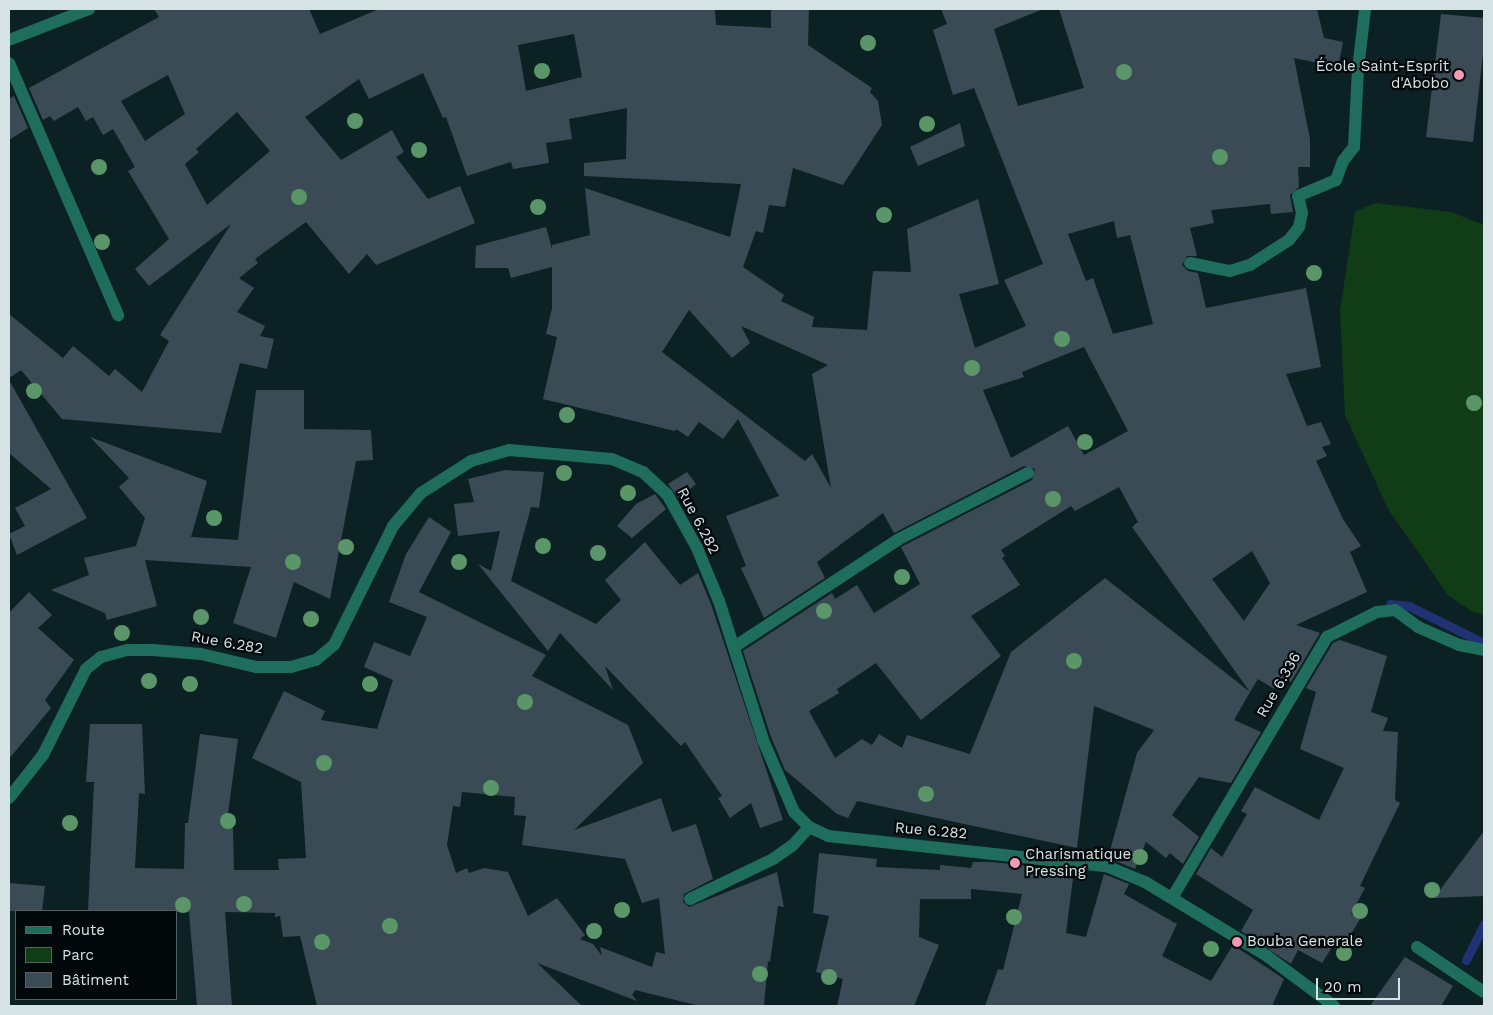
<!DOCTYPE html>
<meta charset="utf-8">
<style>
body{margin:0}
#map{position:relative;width:1493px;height:1015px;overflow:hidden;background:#0c2124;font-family:"Work Sans",sans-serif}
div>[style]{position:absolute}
.green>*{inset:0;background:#103d16}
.stream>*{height:9px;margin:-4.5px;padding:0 4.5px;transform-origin:4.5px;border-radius:4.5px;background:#203274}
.building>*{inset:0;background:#3b4b56}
.street>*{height:12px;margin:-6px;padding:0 6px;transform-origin:6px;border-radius:6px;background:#1e6d5d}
.trees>*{width:16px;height:16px;margin:-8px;border-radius:50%;background:#5a9668}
.dots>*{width:14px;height:14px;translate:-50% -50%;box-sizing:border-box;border:2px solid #03090a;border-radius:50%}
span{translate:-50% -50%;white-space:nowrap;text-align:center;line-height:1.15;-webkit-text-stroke:4.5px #03090a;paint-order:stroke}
.poi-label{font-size:15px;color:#d6e3e5}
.right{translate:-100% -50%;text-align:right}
.left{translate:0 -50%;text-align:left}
.street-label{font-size:15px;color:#d6e3e5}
.frame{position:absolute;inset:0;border:10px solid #d6e3e5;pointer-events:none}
.legend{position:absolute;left:15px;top:910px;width:162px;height:90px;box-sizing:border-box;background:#03090a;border:1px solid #576062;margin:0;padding:6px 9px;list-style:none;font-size:15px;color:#d6e3e5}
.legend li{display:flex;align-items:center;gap:10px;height:25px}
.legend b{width:25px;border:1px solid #576062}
.scale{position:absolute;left:1316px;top:978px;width:84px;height:22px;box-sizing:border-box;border:2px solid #d6e3e5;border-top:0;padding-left:6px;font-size:15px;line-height:18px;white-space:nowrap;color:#d6e3e5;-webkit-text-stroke:4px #03090a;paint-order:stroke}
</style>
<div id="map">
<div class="green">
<div style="clip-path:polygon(1375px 203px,1451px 212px,1484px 225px,1484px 615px,1471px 611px,1448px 595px,1388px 509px,1345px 415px,1340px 311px,1355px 212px)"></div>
</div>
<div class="stream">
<div style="left:1390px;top:604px;width:19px;rotate:6deg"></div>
<div style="left:1409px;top:606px;width:84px;rotate:26.3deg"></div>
<div style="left:1466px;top:960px;width:40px;rotate:-63.4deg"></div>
</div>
<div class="building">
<div style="clip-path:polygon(evenodd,154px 9px,309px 9px,320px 34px,379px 9px,715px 9px,716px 25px,771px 28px,771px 9px,809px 9px,808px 45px,872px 88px,870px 92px,878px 101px,882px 125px,843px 185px,793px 168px,785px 207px,769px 205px,763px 233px,756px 231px,743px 267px,784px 295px,781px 301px,814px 317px,812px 327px,867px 330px,873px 271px,911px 272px,907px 229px,978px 199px,999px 284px,959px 294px,975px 348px,1026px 326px,1004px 280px,1043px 264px,974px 88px,953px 95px,933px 30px,947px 24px,941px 9px,1043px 9px,994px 29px,1018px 106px,1084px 88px,1059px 9px,1317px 9px,1324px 38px,1343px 42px,1338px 67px,1294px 58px,1310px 139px,1310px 167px,1298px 167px,1299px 187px,1290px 195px,1293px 212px,1271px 214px,1270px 204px,1211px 210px,1214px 223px,1190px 228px,1197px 256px,1187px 256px,1182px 265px,1188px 271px,1198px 273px,1206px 308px,1306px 288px,1321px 367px,1286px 374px,1307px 426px,1321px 422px,1331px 444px,1322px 447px,1327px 456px,1316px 461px,1343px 519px,1361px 546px,1350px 552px,1367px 592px,1296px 625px,1320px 633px,1291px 682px,1282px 678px,1274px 689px,1258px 679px,1250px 692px,1132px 527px,1138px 522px,1119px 487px,1075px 511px,1071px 506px,1001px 550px,1005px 556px,1002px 558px,1020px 585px,971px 616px,1001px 656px,921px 720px,876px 663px,837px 689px,839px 693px,809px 711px,835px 758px,862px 739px,872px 745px,879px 734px,902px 748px,907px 735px,970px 754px,1011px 652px,1105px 578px,1250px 692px,1234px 720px,1261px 732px,1231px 783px,1199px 777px,1172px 815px,1199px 837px,1183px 864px,1170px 853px,1166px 858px,1146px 842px,1135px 869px,1108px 858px,1137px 753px,1154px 730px,1094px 706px,1077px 848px,857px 801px,848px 818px,837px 814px,785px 770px,771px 737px,743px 651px,832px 593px,835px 599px,857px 585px,874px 613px,920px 584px,901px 547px,1032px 480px,1035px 469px,1024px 466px,894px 533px,883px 513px,817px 562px,825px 578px,764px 618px,741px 568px,746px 566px,726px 516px,779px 496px,738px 419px,723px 439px,699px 422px,688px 437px,676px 429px,675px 431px,543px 399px,557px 337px,546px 334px,552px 308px,552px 267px,511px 278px,508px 268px,475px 268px,476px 246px,546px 227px,552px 249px,552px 245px,590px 235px,585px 188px,730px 237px,741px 184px,584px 176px,584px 163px,626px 159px,627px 108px,569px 119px,572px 139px,546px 143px,549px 163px,513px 169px,511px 162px,467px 176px,446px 117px,443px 118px,423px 73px,369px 99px,359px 79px,305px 117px,341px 160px,392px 130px,404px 152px,396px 157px,428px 199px,460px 186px,475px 223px,376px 265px,367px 254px,349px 274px,306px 222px,255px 259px,258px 263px,239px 278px,254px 288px,237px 312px,265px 326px,260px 336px,274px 339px,267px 369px,240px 363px,221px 433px,62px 419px,21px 370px,9px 378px,9px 314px,63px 358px,73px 346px,109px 376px,115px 369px,142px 392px,169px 341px,160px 335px,231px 224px,149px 286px,135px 269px,169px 239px,128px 171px,135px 167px,113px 129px,103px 135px,93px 117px,86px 121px,78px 107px,54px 121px,50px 116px,43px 120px,29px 88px,159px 17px,154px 9px,574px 34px,582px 77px,526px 91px,518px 45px,574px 34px,154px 9px,168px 75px,185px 114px,145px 141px,121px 101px,168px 75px,154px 9px,237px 112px,270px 151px,207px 205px,185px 164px,199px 152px,196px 149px,237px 112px,154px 9px,1114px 221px,1117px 238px,1130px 235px,1153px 324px,1113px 334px,1093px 278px,1086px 281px,1068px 234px,1114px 221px,154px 9px,689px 310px,732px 358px,750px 343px,741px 326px,828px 365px,812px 374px,831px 488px,812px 454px,805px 461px,662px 352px,689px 310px,154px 9px,1084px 347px,1128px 431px,1084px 455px,1068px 426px,1011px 458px,983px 390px,1024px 377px,1022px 372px,1084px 347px,154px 9px,1252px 551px,1270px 583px,1244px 621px,1212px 579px,1252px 551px)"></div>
<div style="clip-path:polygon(1441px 14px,1484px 18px,1484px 45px,1473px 142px,1426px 137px)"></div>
<div style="clip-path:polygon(14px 96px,28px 128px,9px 140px,9px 99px)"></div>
<div style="clip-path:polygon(960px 123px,965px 146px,918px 166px,910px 147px)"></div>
<div style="clip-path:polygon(9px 380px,87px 518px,17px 555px,9px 534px,25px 526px,15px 508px,51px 489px,9px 453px)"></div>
<div style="clip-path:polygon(256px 390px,304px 390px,304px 429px,371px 430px,373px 460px,356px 461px,330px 599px,294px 582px,276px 638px,233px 623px,251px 567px,145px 560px,157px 606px,107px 620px,105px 613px,51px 590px,89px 575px,84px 558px,136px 546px,145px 518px,119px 487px,129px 478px,90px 437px,207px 481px,191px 537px,238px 540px)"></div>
<div style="clip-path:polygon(505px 470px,544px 472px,539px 508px,531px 507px,511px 581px,596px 624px,621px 600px,605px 580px,645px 542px,680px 585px,698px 573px,711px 604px,783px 820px,760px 828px,751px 803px,730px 818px,718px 798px,722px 796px,685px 742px,681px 746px,605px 666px,613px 690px,560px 633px,548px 651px,478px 564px,491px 571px,500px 531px,458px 536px,454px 504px,474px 502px,468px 479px)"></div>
<div style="clip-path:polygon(687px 472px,696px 484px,679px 499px,668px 484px)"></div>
<div style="clip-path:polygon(655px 494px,666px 509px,632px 538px,617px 526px,636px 504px)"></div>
<div style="clip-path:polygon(evenodd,429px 517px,451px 532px,419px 592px,546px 655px,532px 676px,628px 725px,643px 763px,574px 830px,661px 798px,672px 832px,696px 824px,713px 879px,684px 894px,683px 902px,689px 907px,777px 872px,784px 907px,778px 906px,770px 962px,768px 961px,764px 1006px,700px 1006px,635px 990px,632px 995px,637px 1001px,537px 963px,582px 1006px,317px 1006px,300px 936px,283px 937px,280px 916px,275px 917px,275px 913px,225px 912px,232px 1006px,197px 1006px,189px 912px,88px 911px,94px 782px,86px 782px,90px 724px,142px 724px,145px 794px,139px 793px,135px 868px,184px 869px,185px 823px,188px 823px,200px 734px,238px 739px,226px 828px,233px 828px,234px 870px,279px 870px,278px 859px,306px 858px,301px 782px,252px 758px,284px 691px,325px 711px,321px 720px,377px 729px,393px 680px,364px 667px,374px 642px,410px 656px,427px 617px,389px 602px,406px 554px,429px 517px,462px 792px,515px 797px,514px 815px,526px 816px,522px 845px,625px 859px,642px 903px,659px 898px,665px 954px,656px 952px,652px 967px,600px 947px,602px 956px,593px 944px,580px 939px,585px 935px,557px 898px,528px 916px,508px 872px,484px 868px,469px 873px,467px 868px,456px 873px,447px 845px,453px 806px,460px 807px,462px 792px)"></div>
<div style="clip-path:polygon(29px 592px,52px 615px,38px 628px,74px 660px,45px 700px,51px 708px,9px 759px,9px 613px)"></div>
<div style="clip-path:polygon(1340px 640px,1387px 656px,1371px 712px,1388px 718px,1383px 731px,1398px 732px,1395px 800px,1400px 803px,1360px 886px,1365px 888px,1351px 914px,1360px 919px,1345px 944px,1338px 938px,1322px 963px,1298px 950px,1291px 964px,1241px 931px,1253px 910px,1196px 874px,1211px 848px,1222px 857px,1247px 814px,1241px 811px,1255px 787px,1319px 820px,1344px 768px,1300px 749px,1316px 692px,1306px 688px,1333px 643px)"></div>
<div style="clip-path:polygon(1484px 831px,1484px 896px,1434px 898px)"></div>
<div style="clip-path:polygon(819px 853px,877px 859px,876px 867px,940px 870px,940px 865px,971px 868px,973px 862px,992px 862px,1074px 871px,1066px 933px,1086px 937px,1104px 874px,1129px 884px,1124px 894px,1177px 924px,1162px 956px,1211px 981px,1233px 945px,1284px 979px,1272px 1006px,985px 1006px,998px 969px,1003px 970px,1022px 894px,971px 889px,971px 899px,920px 899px,919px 937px,939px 945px,914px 1006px,837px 1006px,843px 979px,816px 972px,829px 916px,813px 913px)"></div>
<div style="clip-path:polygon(9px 883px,45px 886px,42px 911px,9px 911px)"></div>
<div style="clip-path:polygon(1405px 957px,1453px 986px,1441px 1006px,1370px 1006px)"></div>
</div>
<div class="street">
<div style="left:9px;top:40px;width:86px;rotate:-21.2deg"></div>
<div style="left:9px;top:63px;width:275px;rotate:66.6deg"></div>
<div style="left:1190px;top:263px;width:41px;rotate:11.3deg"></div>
<div style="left:1230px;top:271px;width:21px;rotate:-17deg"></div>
<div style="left:1250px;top:265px;width:46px;rotate:-32.7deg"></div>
<div style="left:1289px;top:240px;width:16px;rotate:-52deg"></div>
<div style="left:1299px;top:227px;width:14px;rotate:-78deg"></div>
<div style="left:1302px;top:213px;width:17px;rotate:-103deg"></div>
<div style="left:1298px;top:196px;width:41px;rotate:-22.8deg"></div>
<div style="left:1336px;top:180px;width:20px;rotate:-70deg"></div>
<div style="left:1343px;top:161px;width:18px;rotate:-52deg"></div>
<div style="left:1354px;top:147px;width:78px;rotate:-87.1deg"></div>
<div style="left:1358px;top:69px;width:60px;rotate:-83.3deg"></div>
<div style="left:734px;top:647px;width:197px;rotate:-33.2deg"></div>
<div style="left:899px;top:539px;width:145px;rotate:-27.1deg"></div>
<div style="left:9px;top:798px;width:55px;rotate:-51.7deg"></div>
<div style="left:43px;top:755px;width:96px;rotate:-63.4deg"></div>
<div style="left:86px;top:669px;width:19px;rotate:-39deg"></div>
<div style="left:101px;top:657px;width:28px;rotate:-15deg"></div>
<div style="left:128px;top:650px;width:25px"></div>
<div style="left:153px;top:650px;width:48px;rotate:4.8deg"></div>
<div style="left:201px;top:654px;width:57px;rotate:13.3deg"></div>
<div style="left:256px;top:667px;width:35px"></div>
<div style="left:291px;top:667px;width:26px;rotate:-16deg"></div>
<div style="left:316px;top:660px;width:23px;rotate:-40deg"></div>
<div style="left:334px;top:645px;width:133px;rotate:-63.6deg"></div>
<div style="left:393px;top:526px;width:43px;rotate:-49.7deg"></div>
<div style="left:421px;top:493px;width:59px;rotate:-32.6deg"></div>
<div style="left:471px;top:461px;width:40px;rotate:-16deg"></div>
<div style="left:509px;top:450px;width:103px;rotate:5deg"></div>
<div style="left:612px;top:459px;width:34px;rotate:23deg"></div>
<div style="left:643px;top:472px;width:33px;rotate:43deg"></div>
<div style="left:667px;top:494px;width:62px;rotate:60.9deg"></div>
<div style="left:697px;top:548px;width:57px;rotate:67.5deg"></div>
<div style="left:719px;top:601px;width:146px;rotate:72.4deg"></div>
<div style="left:763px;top:740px;width:78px;rotate:66.7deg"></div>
<div style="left:794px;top:812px;width:21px;rotate:45deg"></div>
<div style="left:809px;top:827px;width:21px;rotate:25deg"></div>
<div style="left:828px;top:836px;width:280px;rotate:6.2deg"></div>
<div style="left:1106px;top:866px;width:42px;rotate:22.3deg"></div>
<div style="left:1145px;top:882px;width:143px;rotate:31.2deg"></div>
<div style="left:1267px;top:956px;width:84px;rotate:36.7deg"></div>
<div style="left:1172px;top:898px;width:304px;rotate:-59.3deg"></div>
<div style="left:1327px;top:637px;width:56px;rotate:-26.6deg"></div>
<div style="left:1377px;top:612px;width:18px;rotate:-6deg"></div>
<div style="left:1395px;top:610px;width:29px;rotate:36deg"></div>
<div style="left:1418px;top:627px;width:45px;rotate:23.7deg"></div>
<div style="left:1459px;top:645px;width:25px;rotate:11deg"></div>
<div style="left:690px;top:899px;width:92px;rotate:-25.7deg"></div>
<div style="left:773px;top:859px;width:24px;rotate:-35deg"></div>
<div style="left:793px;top:845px;width:24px;rotate:-48deg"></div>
<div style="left:1417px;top:947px;width:81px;rotate:33.9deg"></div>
</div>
<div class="trees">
<div style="left:868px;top:43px"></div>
<div style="left:542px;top:71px"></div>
<div style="left:1124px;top:72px"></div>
<div style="left:355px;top:121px"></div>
<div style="left:927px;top:124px"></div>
<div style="left:419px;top:150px"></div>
<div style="left:1220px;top:157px"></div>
<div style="left:99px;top:167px"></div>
<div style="left:299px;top:197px"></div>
<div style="left:538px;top:207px"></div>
<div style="left:884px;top:215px"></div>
<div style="left:102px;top:242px"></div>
<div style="left:1314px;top:273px"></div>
<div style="left:1062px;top:339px"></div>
<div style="left:972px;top:368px"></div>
<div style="left:34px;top:391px"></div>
<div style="left:1474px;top:403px"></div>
<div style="left:567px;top:415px"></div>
<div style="left:1085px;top:442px"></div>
<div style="left:564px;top:473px"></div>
<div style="left:628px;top:493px"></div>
<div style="left:1053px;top:499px"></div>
<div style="left:214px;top:518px"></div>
<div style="left:543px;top:546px"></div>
<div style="left:346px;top:547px"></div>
<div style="left:598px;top:553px"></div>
<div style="left:293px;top:562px"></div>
<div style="left:459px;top:562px"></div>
<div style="left:902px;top:577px"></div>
<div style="left:824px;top:611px"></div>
<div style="left:201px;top:617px"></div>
<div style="left:311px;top:619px"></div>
<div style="left:122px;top:633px"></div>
<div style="left:1074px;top:661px"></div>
<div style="left:149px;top:681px"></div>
<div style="left:190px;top:684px"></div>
<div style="left:370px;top:684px"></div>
<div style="left:525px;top:702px"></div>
<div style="left:324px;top:763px"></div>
<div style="left:491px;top:788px"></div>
<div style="left:926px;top:794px"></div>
<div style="left:228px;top:821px"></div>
<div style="left:70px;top:823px"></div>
<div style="left:1140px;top:857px"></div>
<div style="left:1432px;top:890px"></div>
<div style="left:244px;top:904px"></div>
<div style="left:183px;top:905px"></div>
<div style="left:622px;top:910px"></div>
<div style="left:1360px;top:911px"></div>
<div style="left:1014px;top:917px"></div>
<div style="left:390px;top:926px"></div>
<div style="left:594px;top:931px"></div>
<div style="left:322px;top:942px"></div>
<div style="left:1211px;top:949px"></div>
<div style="left:1344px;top:953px"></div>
<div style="left:760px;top:974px"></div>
<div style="left:829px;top:977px"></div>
</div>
<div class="dots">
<div style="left:1459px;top:75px;background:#f19ab4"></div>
<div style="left:1015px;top:863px;background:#f19ab4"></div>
<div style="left:1237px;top:942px;background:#f19ab4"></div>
</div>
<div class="poi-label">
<span class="right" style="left:1449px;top:75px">École Saint-Esprit<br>d'Abobo</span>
<span class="left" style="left:1025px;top:863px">Charismatique<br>Pressing</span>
<span class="left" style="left:1247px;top:942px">Bouba Generale</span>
</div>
<div class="street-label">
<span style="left:698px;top:521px;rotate:62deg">Rue 6.282</span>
<span style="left:227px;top:643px;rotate:10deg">Rue 6.282</span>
<span style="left:1279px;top:685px;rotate:-60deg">Rue 6.336</span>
<span style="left:931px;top:831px;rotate:5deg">Rue 6.282</span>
</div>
<div class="frame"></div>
<ul class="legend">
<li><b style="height:6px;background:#1e6d5d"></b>Route</li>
<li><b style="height:14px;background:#103d16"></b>Parc</li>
<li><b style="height:14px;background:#3b4b56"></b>Bâtiment</li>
</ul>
<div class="scale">20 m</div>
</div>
